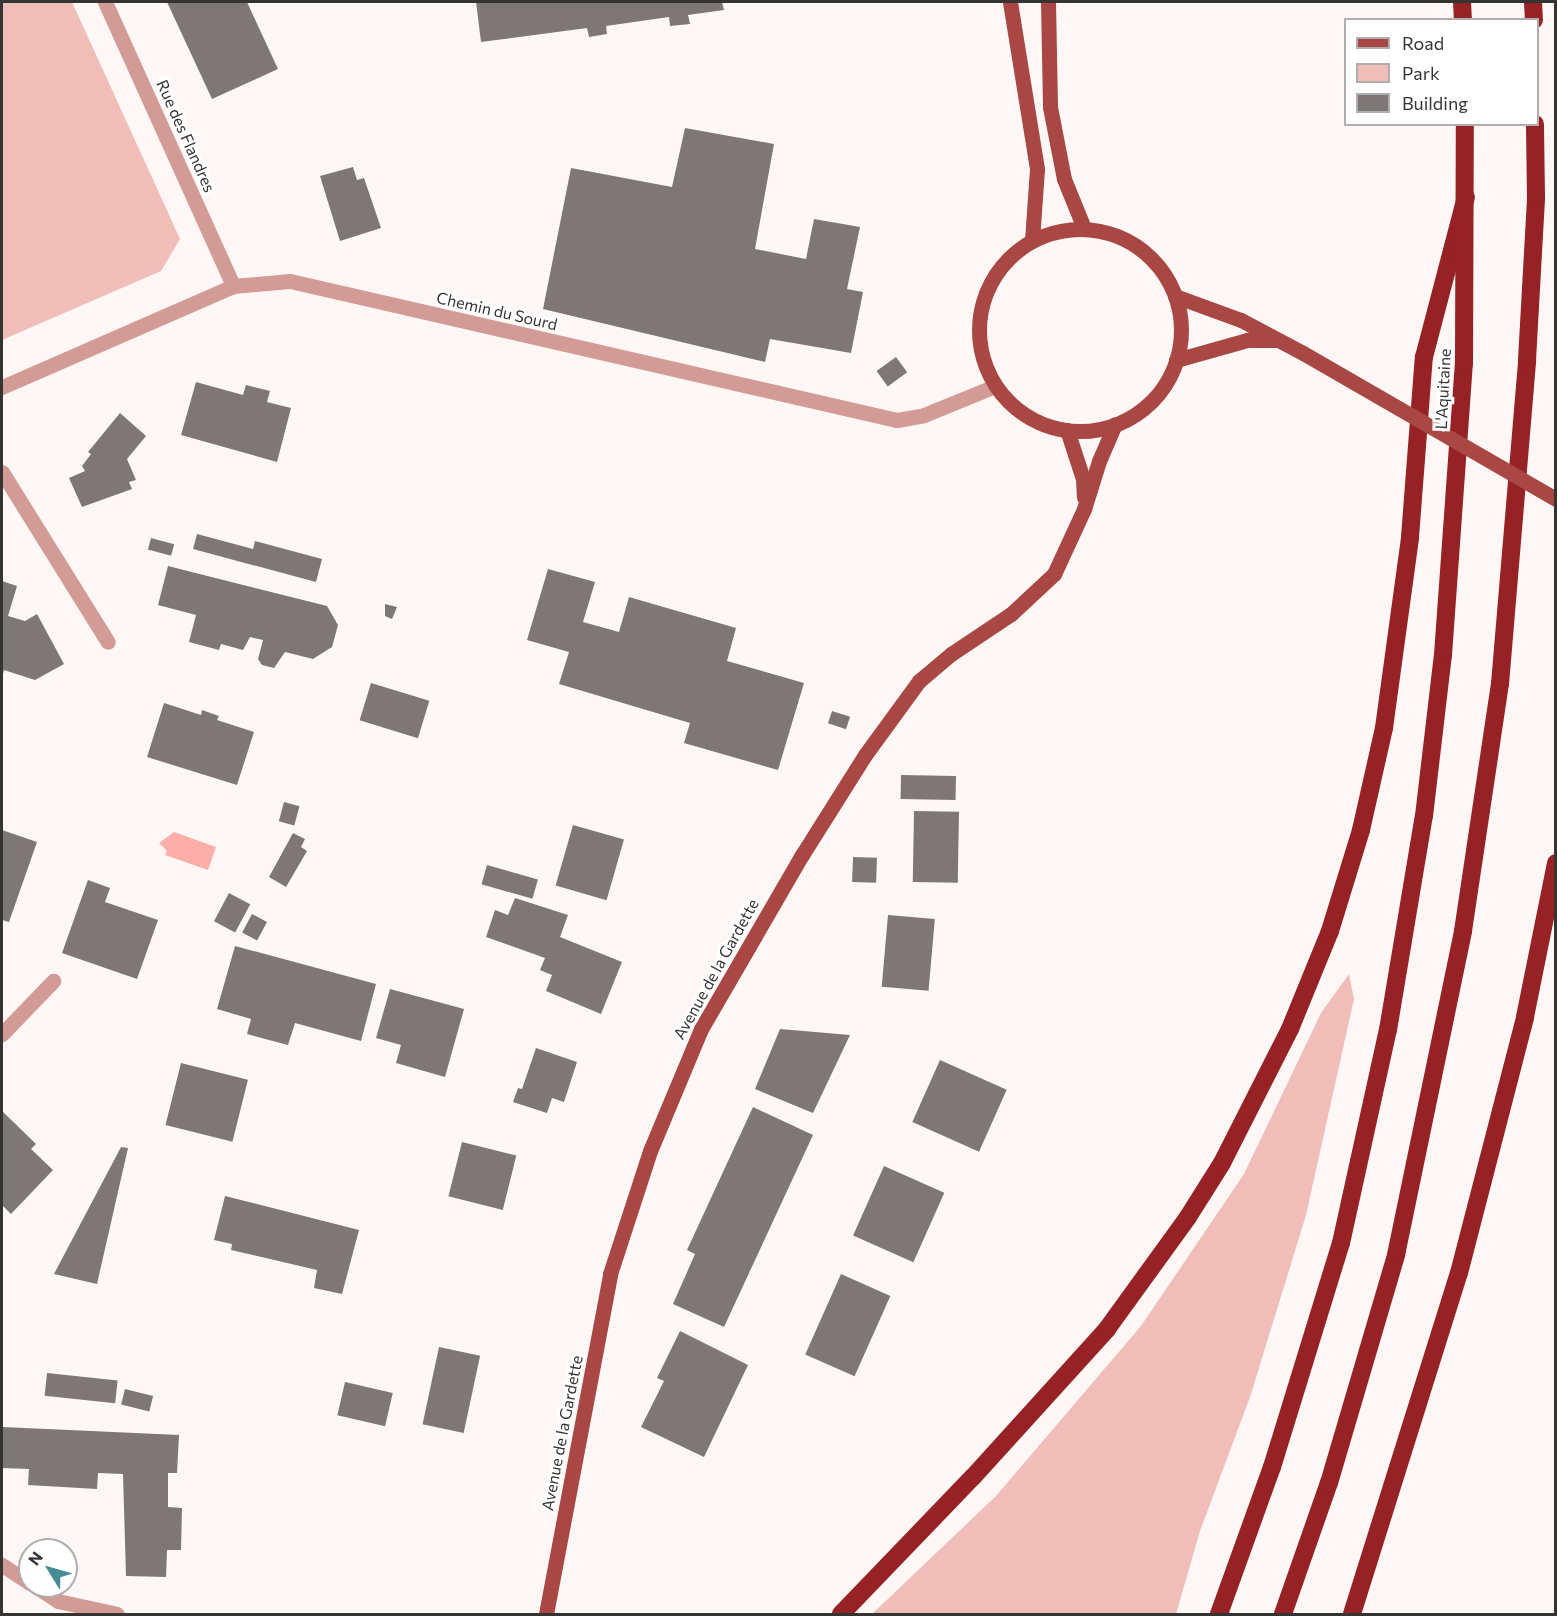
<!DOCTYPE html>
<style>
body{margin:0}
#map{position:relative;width:1557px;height:1616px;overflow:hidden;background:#fef7f6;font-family:Commissioner,sans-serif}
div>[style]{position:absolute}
.green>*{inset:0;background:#f1bdb8}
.water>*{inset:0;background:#fcafa8}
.building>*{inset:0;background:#7d7776;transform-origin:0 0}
.minor>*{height:15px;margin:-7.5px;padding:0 7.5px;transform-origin:7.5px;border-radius:7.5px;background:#d39b95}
.major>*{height:15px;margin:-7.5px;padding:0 7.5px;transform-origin:7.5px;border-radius:7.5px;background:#a84743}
.major>.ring{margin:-7.5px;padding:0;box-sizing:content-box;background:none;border:15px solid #a84743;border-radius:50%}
.highway>*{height:18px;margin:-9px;padding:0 9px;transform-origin:9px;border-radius:9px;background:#962225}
.major-bridge>*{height:15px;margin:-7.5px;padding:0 7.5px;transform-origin:7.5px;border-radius:7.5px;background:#a84743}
span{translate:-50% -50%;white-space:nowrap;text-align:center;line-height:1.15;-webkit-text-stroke:6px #fff;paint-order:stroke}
.street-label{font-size:16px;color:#363333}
.frame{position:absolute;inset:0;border:3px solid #363333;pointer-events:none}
.legend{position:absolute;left:1344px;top:18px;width:195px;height:108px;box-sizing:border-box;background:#fff;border:2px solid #afadad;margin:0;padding:8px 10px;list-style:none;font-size:18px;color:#363333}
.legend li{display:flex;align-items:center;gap:12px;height:30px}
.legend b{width:30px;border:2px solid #afadad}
.north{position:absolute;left:18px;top:1538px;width:60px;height:60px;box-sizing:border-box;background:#fff;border:2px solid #afadad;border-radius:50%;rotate:307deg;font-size:16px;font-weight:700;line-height:24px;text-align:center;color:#363333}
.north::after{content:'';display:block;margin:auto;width:21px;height:27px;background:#458c94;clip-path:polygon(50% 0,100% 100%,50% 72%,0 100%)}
</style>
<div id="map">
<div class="green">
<div style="clip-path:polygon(2px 2px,72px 2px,180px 239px,161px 271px,2px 340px)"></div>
<div style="clip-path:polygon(1349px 974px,1354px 999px,1306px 1215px,1250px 1397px,1200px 1531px,1176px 1614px,872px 1614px,996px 1496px,1141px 1326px,1244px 1174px,1321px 1013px)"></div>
</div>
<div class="water">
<div style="clip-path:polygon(174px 832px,216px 847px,208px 870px,165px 855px,167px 851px,159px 843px)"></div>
</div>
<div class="building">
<div style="clip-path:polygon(167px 2px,247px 2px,278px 69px,212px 99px)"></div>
<div style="clip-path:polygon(476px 2px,722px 2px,724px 10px,688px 15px,690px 24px,670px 26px,669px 17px,606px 26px,607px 34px,589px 37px,587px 28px,481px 42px)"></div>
<div style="clip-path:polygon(685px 128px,774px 144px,755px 249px,806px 259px,814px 219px,860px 227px,847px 289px,863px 292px,851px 353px,770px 339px,765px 362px,543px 309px,571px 168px,672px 187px)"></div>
<div style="clip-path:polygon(353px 167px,357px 180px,364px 178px,381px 228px,340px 241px,320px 176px)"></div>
<div style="left:896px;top:357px;width:19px;height:24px;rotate:54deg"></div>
<div style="clip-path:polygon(196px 382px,243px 395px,246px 385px,270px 391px,267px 402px,291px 408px,277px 462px,181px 435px)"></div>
<div style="clip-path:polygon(120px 413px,146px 436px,127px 459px,136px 480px,129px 482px,132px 489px,82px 507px,69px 478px,85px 471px,82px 466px,91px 454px,88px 452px)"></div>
<div style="clip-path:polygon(197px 534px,253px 549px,255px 541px,322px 559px,316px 582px,193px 549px)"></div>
<div style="left:151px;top:538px;width:24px;height:12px;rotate:15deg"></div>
<div style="clip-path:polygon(168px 566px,327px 606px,338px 625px,332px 647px,313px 659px,285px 652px,274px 668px,262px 665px,258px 659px,263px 640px,250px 637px,243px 650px,221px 644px,219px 650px,189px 642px,196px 615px,158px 605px)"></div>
<div style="clip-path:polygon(548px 569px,595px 582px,583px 622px,619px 632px,629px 597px,736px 628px,727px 661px,804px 683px,778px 770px,684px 743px,690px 723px,559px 684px,569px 652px,527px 640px)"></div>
<div style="clip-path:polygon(2px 581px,17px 586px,8px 616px,25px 621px,37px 614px,64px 664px,35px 680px,4px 670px,2px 678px)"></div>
<div style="clip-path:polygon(385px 604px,397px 607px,392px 619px,385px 616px)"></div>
<div style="left:371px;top:683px;width:61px;height:39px;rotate:17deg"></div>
<div style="clip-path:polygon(164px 703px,201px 715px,202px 710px,219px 716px,217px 720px,254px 732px,237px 785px,147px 757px)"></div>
<div style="left:832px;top:711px;width:19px;height:13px;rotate:18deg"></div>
<div style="left:901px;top:775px;width:55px;height:24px;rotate:1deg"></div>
<div style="left:284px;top:802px;width:16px;height:20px;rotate:15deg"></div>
<div style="left:914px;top:811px;width:45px;height:71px;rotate:1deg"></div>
<div style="left:573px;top:825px;width:53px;height:63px;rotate:16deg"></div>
<div style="clip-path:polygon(2px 830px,37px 842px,9px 922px,2px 920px)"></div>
<div style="clip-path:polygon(293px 833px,305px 839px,301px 847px,307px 851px,286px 887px,269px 877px)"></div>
<div style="left:853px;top:857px;width:24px;height:25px;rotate:2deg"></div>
<div style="left:487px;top:865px;width:53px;height:20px;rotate:16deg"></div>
<div style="clip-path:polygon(88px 880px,110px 888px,105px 902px,158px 920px,137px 979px,62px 953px)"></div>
<div style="left:229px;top:893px;width:24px;height:32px;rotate:28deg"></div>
<div style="clip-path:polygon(515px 898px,568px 915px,560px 937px,622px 962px,601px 1014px,546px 991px,552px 975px,540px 970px,545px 958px,486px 937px,495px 910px,508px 915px)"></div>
<div style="left:252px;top:914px;width:17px;height:21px;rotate:28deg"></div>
<div style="left:888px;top:915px;width:47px;height:72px;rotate:5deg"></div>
<div style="clip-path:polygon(235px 946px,376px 984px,361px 1041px,295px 1023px,288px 1045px,247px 1034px,251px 1019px,217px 1009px)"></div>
<div style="clip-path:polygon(390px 989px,464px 1009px,445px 1077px,396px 1063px,401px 1045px,376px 1038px)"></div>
<div style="clip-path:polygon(780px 1029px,850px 1035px,813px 1113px,755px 1089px)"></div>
<div style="clip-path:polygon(536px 1048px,577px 1062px,564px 1102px,552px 1098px,547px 1113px,513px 1102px,518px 1088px,522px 1089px)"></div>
<div style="left:940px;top:1060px;width:73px;height:68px;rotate:24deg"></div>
<div style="left:181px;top:1063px;width:69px;height:64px;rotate:14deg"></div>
<div style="clip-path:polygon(753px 1107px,813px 1135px,724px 1327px,673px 1304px,695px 1254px,687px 1250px)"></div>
<div style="clip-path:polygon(2px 1111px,36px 1144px,31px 1149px,53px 1170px,11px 1214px,2px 1205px)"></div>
<div style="left:462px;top:1142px;width:56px;height:56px;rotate:14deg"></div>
<div style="clip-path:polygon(121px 1147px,128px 1148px,97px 1284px,54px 1274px)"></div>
<div style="left:884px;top:1166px;width:66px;height:76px;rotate:24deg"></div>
<div style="clip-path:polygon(225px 1196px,359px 1230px,342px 1294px,314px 1288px,317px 1270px,231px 1250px,232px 1244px,214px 1240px)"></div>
<div style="left:841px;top:1274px;width:54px;height:88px;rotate:24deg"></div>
<div style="clip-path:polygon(680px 1331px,748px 1365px,704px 1457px,641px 1427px,664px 1381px,657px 1378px)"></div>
<div style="left:439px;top:1347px;width:42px;height:79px;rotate:12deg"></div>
<div style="left:47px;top:1373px;width:71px;height:23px;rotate:6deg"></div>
<div style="left:345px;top:1382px;width:49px;height:34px;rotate:13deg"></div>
<div style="left:125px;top:1389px;width:29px;height:16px;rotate:14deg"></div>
<div style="clip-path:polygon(3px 1427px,179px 1435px,177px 1473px,168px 1473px,168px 1507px,182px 1508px,181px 1550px,167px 1550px,166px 1577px,126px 1576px,123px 1474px,98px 1473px,97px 1489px,28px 1485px,29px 1469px,2px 1468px)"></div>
</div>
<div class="minor">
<div style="left:105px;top:2px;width:312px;rotate:65.7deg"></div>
<div style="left:2px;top:387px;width:252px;rotate:-23.6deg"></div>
<div style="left:233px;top:286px;width:57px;rotate:-5deg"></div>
<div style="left:290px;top:281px;width:623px;rotate:12.9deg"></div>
<div style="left:897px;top:420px;width:27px;rotate:-10deg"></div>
<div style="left:924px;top:415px;width:77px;rotate:-22.2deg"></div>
<div style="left:2px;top:472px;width:200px;rotate:58.1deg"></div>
<div style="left:2px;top:1034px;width:74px;rotate:-46.1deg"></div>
<div style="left:2px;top:1565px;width:33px;rotate:33deg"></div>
<div style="left:35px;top:1586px;width:27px;rotate:33deg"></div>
<div style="left:58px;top:1601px;width:60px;rotate:12.4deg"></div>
</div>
<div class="major">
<div style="left:1010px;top:2px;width:169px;rotate:80.8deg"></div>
<div style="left:1037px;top:169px;width:71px;rotate:94deg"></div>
<div style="left:1048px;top:2px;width:105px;rotate:88.9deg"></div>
<div style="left:1050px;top:107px;width:73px;rotate:79deg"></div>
<div style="left:1064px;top:179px;width:53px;rotate:67.8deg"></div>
<div class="ring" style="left:979px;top:229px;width:187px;height:187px"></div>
<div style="left:1175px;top:296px;width:70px;rotate:20deg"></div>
<div style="left:1241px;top:320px;width:70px;rotate:28deg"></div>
<div style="left:1176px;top:360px;width:74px;rotate:-15.7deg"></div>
<div style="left:1247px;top:340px;width:30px"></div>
<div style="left:1067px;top:430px;width:52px;rotate:71.9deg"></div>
<div style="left:1083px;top:479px;width:18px;rotate:87deg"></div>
<div style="left:546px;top:1614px;width:346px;rotate:-79.3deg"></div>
<div style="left:610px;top:1274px;width:129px;rotate:-72deg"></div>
<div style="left:650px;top:1151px;width:132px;rotate:-67.3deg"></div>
<div style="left:701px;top:1029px;width:201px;rotate:-59.9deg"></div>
<div style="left:802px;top:855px;width:118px;rotate:-57.8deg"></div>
<div style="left:865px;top:755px;width:92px;rotate:-53.9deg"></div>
<div style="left:919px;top:681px;width:42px;rotate:-40.2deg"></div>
<div style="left:951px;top:654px;width:72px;rotate:-33.7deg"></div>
<div style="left:1011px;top:614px;width:59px;rotate:-42.9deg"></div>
<div style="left:1054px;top:574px;width:72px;rotate:-65.2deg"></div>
<div style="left:1084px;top:509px;width:50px;rotate:-72.6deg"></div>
<div style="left:1099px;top:461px;width:40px;rotate:-66.6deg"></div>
</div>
<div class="highway">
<div style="left:1462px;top:2px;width:18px;rotate:87deg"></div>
<div style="left:1533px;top:2px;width:18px;rotate:87deg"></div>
<div style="left:841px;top:1614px;width:190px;rotate:-46.1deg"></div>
<div style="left:973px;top:1477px;width:200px;rotate:-47.8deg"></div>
<div style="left:1107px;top:1329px;width:138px;rotate:-54.1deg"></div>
<div style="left:1188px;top:1217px;width:64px;rotate:-57.8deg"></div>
<div style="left:1222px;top:1163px;width:150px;rotate:-63.1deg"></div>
<div style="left:1290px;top:1029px;width:106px;rotate:-67.8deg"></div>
<div style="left:1330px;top:931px;width:106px;rotate:-72.9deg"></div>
<div style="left:1361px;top:830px;width:105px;rotate:-77.3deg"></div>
<div style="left:1384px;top:728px;width:193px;rotate:-82.2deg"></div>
<div style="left:1410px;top:537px;width:181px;rotate:-85.6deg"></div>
<div style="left:1424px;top:357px;width:165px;rotate:-75.3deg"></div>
<div style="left:1219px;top:1614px;width:156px;rotate:-70.2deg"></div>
<div style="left:1272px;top:1467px;width:234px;rotate:-72.9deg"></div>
<div style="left:1341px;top:1243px;width:218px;rotate:-77.6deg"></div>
<div style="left:1388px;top:1030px;width:217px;rotate:-80.5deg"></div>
<div style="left:1424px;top:816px;width:162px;rotate:-83.3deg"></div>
<div style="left:1443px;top:655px;width:293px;rotate:-85.9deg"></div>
<div style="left:1464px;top:363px;width:239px;rotate:-89.8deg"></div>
<div style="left:1283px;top:1614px;width:139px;rotate:-70.7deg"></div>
<div style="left:1329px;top:1483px;width:238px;rotate:-73.6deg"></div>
<div style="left:1396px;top:1255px;width:331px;rotate:-78.3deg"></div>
<div style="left:1463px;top:931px;width:250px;rotate:-81.5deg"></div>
<div style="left:1500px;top:684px;width:325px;rotate:-85.2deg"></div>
<div style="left:1527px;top:360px;width:162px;rotate:-86.8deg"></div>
<div style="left:1536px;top:198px;width:74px;rotate:-90.8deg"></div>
<div style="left:1352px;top:1614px;width:357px;rotate:-72.6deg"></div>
<div style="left:1459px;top:1273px;width:264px;rotate:-75.5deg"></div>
<div style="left:1525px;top:1017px;width:157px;rotate:-78.6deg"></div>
</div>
<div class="major-bridge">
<div style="left:1303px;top:353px;width:292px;rotate:30deg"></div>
</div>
<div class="street-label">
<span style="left:186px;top:136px;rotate:66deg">Rue des Flandres</span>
<span style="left:497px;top:311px;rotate:13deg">Chemin du Sourd</span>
<span style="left:1443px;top:389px;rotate:-87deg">L'Aquitaine</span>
<span style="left:716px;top:969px;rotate:-61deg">Avenue de la Gardette</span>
<span style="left:562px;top:1433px;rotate:-79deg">Avenue de la Gardette</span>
</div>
<div class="frame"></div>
<ul class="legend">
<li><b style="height:8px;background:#a84743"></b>Road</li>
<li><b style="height:16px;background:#f1bdb8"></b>Park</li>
<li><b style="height:16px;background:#7d7776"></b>Building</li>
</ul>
<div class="north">N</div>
</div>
